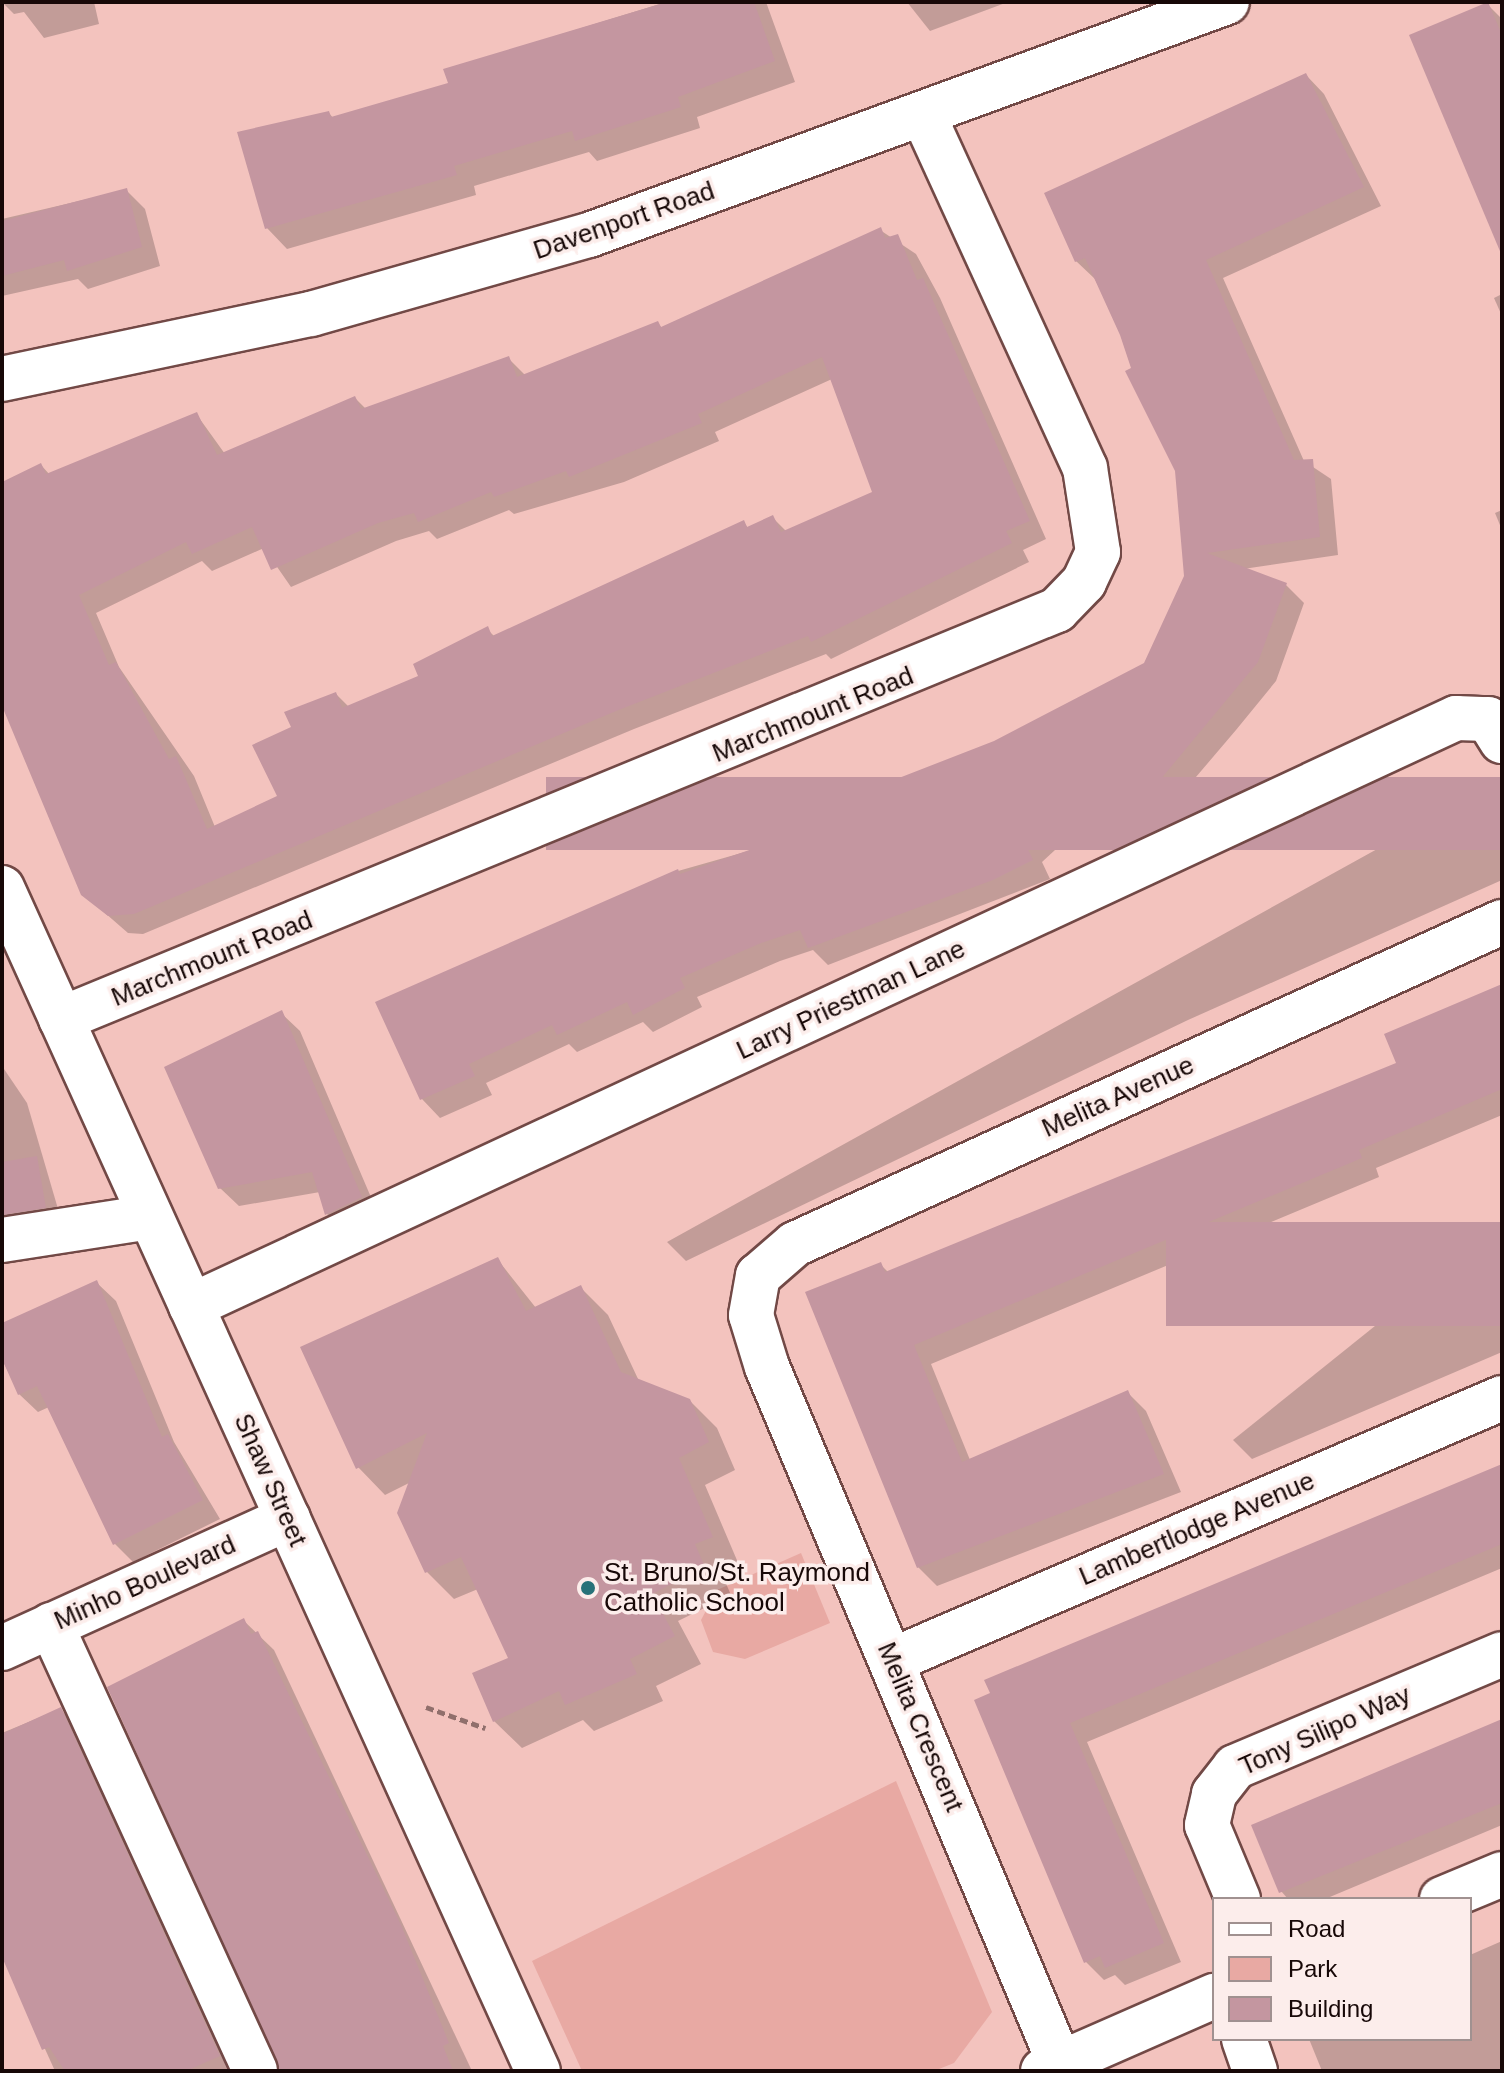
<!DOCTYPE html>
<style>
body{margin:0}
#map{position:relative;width:1504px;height:2073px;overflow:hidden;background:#f3c3be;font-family:Arial,sans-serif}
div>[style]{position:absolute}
.green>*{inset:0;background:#e8a9a3}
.shadow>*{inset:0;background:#0003}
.building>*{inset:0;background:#c496a0;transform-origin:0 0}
.path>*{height:5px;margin-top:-2.5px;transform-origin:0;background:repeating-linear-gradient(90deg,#906f6c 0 8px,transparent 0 12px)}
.roads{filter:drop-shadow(2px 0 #724946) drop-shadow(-2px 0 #724946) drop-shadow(0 2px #724946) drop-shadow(0 -2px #724946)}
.minor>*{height:44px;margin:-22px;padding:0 22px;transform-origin:22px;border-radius:22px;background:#fff}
.dots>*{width:22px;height:22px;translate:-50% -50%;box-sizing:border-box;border:4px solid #fcedeb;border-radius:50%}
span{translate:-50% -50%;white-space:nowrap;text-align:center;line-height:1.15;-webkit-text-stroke:7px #fcedeb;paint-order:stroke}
.street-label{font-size:26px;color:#170807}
.poi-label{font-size:26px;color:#170807}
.left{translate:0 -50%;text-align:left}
.frame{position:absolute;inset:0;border:4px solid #170807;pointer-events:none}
.legend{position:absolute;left:1212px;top:1897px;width:260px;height:144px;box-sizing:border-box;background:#fcedeb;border:2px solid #a09190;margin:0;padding:10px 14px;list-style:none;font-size:24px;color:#170807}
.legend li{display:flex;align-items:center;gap:16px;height:40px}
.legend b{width:40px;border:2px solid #a09190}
</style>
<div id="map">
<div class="green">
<div style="clip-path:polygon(801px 1553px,830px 1623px,745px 1659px,713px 1652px,701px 1620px,717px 1590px)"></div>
<div style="clip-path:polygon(896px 1781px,992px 2012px,954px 2063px,934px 2071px,582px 2071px,532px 1961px)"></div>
</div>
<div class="shadow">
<div style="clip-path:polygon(2px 2px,94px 2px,99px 24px,44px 38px,24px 12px,14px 14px)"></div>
<div style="clip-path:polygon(666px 2px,766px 2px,795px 82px,697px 117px,700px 128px,597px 161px,589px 152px,474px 186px,476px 195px,287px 249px,267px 228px,329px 113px,334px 119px,450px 84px,446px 70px)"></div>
<div style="clip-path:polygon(907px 2px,1008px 2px,930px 31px)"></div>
<div style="clip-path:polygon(1488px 5px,1502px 19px,1502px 254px)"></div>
<div style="clip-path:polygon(1306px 75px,1324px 94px,1381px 206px,1223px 278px,1304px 461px,1331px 479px,1338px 555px,1243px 569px,1286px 585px,1304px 603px,1276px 681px,1236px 730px,1173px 804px,1156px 813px,1149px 806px,1055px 850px,1042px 862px,1050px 879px,828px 965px,813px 950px,780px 961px,697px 997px,702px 1007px,653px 1032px,643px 1022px,577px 1052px,569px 1044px,486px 1083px,492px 1095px,440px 1118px,422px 1099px,377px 1003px,678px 871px,759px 848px,995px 743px,1145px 664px,1186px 576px,1177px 471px,1122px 334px,1095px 279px,1076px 261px)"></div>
<div style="clip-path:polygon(126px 190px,145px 209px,160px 266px,88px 289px,78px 279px,2px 296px,2px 219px)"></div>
<div style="clip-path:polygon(evenodd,880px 230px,916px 254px,940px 298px,1046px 539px,1023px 550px,1029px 562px,831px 659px,826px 654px,634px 729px,143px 934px,128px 933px,82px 893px,2px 701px,2px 484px,41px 465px,50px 475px,197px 415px,225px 454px,355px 398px,366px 409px,508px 358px,526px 376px,658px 324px,663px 329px,880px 230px,832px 379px,875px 494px,787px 532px,772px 517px,749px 529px,744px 523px,495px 637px,487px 629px,420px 677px,349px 707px,336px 694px,294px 728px,280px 797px,215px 827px,194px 776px,119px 667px,96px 613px,202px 561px,212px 571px,264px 548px,291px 587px,396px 541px,429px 531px,437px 539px,509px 510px,514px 514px,624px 482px,719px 441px,715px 432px,832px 379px)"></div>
<div style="clip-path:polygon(1502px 294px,1502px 316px,1494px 298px)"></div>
<div style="clip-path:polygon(1502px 510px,1502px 530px,1495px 513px)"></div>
<div style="clip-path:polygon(1502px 780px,1502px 880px,1188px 1020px,686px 1261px,667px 1242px)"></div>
<div style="clip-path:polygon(1502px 988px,1502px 1115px,1376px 1168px,1379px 1177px,931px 1364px,970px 1460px,1128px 1393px,1146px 1411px,1181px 1492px,937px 1586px,918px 1567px,880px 1264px,889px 1273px,1399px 1064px)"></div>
<div style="clip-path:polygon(281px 1013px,300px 1031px,379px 1216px,346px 1232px,327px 1214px,320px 1192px,239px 1206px,220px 1188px)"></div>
<div style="clip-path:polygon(2px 1066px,27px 1103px,63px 1226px,2px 1246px)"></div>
<div style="clip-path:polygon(1502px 1224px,1502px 1352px,1252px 1459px,1233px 1440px)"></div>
<div style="clip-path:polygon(498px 1260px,536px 1308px,580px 1287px,608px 1315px,639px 1381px,689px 1400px,717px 1428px,735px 1470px,705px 1485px,739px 1565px,721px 1572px,731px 1595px,678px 1621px,701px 1664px,656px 1686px,663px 1701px,594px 1731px,583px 1720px,522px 1748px,494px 1721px,511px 1659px,478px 1589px,454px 1599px,427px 1572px,411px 1482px,385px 1495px,358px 1467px)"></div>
<div style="clip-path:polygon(97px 1283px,116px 1301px,174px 1442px,220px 1519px,133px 1562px,115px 1544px,49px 1407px,38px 1412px,19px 1394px,2px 1359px,2px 1325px)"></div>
<div style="clip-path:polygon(1502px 1466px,1502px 1568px,1087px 1742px,1181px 1962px,1125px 1985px,1115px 1975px,1104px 1980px,1086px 1962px,992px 1695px)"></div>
<div style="clip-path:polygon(243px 1620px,274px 1650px,472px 2071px,279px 2071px)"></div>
<div style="clip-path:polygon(60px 1709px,76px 1725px,235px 2071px,55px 2071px,2px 1954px,2px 1733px)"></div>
<div style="clip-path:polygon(1502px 1722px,1502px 1825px,1325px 1899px,1288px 1899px,1281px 1891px)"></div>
<div style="clip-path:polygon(1502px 1941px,1502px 2071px,1322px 2071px,1309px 2039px,1470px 2039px,1470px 1955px)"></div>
</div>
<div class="building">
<div style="clip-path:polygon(667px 2px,754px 2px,775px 61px,678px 97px,681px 107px,575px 141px,572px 131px,454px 166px,457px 175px,265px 229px,237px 132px,329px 111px,331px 117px,448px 83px,443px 69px)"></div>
<div style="clip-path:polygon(1488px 2px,1502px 35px,1502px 256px,1409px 35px)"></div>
<div style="clip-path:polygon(1306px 73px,1364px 187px,1206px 260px,1294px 460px,1313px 459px,1320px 537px,1207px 553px,1287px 583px,1258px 662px,1155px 786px,1135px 796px,1131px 788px,1036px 832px,1025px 843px,1033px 860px,993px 880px,808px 948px,800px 930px,761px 943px,680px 978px,685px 988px,633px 1015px,627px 1002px,557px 1035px,552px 1025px,514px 1043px,469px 1064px,475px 1076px,420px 1100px,375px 1002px,678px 869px,680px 874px,758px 847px,796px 829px,791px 820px,994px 741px,1144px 663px,1184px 576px,1175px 471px,1125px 371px,1131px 368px,1120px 335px,1085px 258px,1075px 262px,1044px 193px)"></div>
<div style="clip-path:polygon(127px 188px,142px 247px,67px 271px,64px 260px,2px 276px,2px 221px)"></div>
<div style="clip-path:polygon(evenodd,881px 227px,885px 238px,898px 234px,917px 280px,923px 278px,1030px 521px,1006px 531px,1012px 543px,811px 642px,808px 636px,616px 711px,134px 914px,108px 916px,81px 895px,2px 706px,2px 482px,41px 463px,46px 474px,197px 412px,217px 455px,355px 396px,361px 409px,509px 356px,517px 377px,658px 321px,661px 327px,881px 227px,822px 357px,872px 492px,781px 532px,773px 515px,747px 527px,744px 520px,492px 636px,488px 626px,413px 664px,418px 676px,342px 708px,336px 692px,284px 712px,291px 727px,252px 745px,277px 796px,207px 829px,176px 756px,169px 759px,116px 662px,109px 665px,79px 595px,186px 542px,192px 554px,252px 527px,271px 570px,378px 523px,414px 513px,418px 522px,491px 492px,494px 497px,566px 471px,569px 477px,702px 423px,698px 414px,822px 357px)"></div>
<div style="left:1502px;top:777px;width:73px;height:956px;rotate:90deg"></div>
<div style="clip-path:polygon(1502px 984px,1502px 1089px,1359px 1150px,1362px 1158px,914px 1345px,962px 1462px,1128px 1390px,1164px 1474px,917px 1568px,805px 1292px,881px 1262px,885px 1272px,1396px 1063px,1384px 1034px)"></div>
<div style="clip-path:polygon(282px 1010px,362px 1197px,325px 1215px,312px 1172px,218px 1189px,164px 1067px)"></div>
<div style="clip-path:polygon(37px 1156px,46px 1208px,2px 1215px,2px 1162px)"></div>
<div style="left:1502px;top:1222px;width:104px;height:336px;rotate:90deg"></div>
<div style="clip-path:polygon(498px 1257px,526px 1311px,581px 1285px,621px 1372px,690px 1399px,709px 1442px,679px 1458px,713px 1537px,695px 1544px,705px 1567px,652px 1594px,675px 1636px,630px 1659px,637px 1674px,565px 1705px,559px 1691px,493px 1722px,472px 1673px,508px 1658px,461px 1557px,425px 1573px,397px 1513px,427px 1433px,356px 1469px,300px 1347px)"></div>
<div style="clip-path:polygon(97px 1280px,162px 1437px,168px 1434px,203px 1500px,113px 1545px,37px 1386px,18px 1395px,2px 1359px,2px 1323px)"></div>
<div style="clip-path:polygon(1502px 1464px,1502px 1544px,1070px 1723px,1164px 1943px,1105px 1968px,1100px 1956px,1084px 1963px,974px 1700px,990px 1693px,984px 1680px)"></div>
<div style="clip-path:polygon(244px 1618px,251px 1634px,258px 1631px,401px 1925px,449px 2043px,443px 2046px,453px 2071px,280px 2071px,107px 1687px)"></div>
<div style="clip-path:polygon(61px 1707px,220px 2056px,186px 2071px,65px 2071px,49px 2047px,42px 2050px,2px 1957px,2px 1734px)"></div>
<div style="clip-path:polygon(1502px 1719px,1502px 1803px,1279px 1893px,1251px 1825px)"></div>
</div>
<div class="path">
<div style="left:426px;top:1707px;width:63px;rotate:19.6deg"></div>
</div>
<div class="roads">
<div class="minor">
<div style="left:2px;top:379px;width:316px;rotate:-11.9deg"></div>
<div style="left:311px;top:314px;width:289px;rotate:-15.9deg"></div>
<div style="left:589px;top:235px;width:679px;rotate:-20.06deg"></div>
<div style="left:2px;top:888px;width:1299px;rotate:65.63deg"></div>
<div style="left:61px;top:1019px;width:1077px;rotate:-22.33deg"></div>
<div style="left:1057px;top:610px;width:39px;rotate:-46deg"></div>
<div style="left:1084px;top:582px;width:33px;rotate:-65deg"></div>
<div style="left:1098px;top:552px;width:85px;rotate:-98.8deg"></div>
<div style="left:1085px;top:468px;width:387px;rotate:-114.6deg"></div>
<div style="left:2px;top:1240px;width:150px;rotate:-8.8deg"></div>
<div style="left:191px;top:1306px;width:1395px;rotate:-24.93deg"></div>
<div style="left:1456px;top:718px;width:32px;rotate:2deg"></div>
<div style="left:1488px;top:719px;width:26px;rotate:58deg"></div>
<div style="left:51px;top:1625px;width:490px;rotate:65.4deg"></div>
<div style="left:2px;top:1648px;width:314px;rotate:-24.4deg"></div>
<div style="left:893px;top:1660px;width:663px;rotate:-23.28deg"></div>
<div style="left:1238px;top:1899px;width:80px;rotate:-112.7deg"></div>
<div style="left:1207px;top:1825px;width:32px;rotate:-77deg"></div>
<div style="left:1214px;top:1794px;width:34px;rotate:-52deg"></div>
<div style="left:1235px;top:1767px;width:290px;rotate:-22.9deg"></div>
<div style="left:1442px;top:1899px;width:65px;rotate:-22.6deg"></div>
<div style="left:1244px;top:2039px;width:34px;rotate:71deg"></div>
<div style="left:1043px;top:2071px;width:187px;rotate:-23.7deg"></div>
<div style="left:1063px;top:2071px;width:764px;rotate:-112.8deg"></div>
<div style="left:767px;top:1367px;width:54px;rotate:-107.1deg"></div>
<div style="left:751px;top:1315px;width:40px;rotate:-80deg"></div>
<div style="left:758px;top:1276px;width:49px;rotate:-40.9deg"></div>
<div style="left:795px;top:1244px;width:777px;rotate:-24.49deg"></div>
</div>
</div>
<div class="dots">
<div style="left:588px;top:1588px;background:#287279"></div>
</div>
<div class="street-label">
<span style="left:624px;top:221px;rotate:-19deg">Davenport Road</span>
<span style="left:813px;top:715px;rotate:-22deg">Marchmount Road</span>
<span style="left:212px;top:959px;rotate:-22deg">Marchmount Road</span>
<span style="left:851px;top:1000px;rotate:-25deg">Larry Priestman Lane</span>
<span style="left:1118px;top:1097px;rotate:-24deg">Melita Avenue</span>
<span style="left:270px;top:1480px;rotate:66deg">Shaw Street</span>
<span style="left:1197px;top:1529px;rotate:-23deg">Lambertlodge Avenue</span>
<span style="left:145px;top:1583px;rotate:-24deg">Minho Boulevard</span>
<span style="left:920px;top:1727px;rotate:67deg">Melita Crescent</span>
<span style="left:1325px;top:1731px;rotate:-24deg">Tony Silipo Way</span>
</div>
<div class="poi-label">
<span class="left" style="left:604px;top:1588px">St. Bruno/St. Raymond<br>Catholic School</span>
</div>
<div class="frame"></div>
<ul class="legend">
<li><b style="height:10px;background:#fff"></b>Road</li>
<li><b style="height:22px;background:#e8a9a3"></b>Park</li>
<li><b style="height:22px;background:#c496a0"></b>Building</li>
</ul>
</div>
